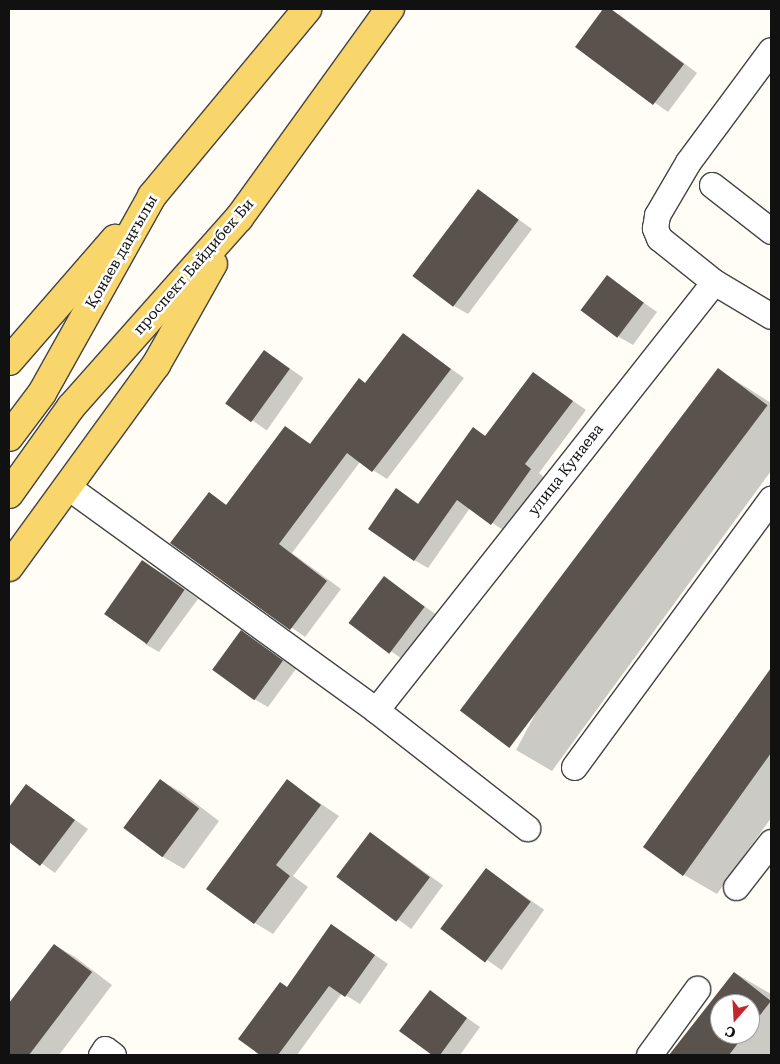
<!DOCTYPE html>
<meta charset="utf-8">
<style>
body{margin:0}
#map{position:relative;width:780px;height:1064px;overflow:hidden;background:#fffdf5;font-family:"Roboto Serif",serif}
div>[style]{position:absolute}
.shadow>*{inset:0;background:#0003;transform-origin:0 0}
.building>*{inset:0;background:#5a524d;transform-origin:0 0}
.roads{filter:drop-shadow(1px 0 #444) drop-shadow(-1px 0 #444) drop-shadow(0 1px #444) drop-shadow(0 -1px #444)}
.minor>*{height:25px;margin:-12.5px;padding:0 12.5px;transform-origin:12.5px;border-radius:12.5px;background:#fff}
.major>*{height:28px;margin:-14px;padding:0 14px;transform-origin:14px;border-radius:14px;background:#f9d66b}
span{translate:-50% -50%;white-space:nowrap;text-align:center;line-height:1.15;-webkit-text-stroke:5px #fff;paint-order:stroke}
.street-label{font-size:15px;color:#111}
.frame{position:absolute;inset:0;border:10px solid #111;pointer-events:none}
.north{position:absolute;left:710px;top:994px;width:50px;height:50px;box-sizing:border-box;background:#fff;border:1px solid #a0a0a0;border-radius:50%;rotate:199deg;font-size:14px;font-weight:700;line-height:20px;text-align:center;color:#111}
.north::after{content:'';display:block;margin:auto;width:18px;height:22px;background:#c4262e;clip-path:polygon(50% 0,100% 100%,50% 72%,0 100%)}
</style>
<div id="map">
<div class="shadow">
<div style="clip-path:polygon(605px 9px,620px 15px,697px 73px,668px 112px,576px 47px)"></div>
<div style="clip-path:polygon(478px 191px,532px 229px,468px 314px,454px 306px)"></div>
<div style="clip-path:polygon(607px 277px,657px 312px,633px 345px,619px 337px)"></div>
<div style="clip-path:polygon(403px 335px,464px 378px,387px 479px,360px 462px,292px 553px,341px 589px,305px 637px,172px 543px,209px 494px,227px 505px,285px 428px,311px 444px,366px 384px)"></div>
<div style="left:265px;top:351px;width:47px;height:64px;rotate:35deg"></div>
<div style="clip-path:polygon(719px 370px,771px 403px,771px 471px,552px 771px,516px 750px)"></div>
<div style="clip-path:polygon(533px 373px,586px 410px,539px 473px,545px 478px,506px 532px,470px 508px,428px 568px,414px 560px,396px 490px,419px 504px,474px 429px,486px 436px)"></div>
<div style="clip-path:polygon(142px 562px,167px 576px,198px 599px,159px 652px,145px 644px)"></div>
<div style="left:384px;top:578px;width:66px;height:56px;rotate:35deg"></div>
<div style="clip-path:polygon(241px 631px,296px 669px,268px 707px,254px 699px)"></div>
<div style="clip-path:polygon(771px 671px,771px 818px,717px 894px,684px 875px,644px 847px)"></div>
<div style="clip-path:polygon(160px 780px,181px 792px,219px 821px,184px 869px,163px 857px,124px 828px)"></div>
<div style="clip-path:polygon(287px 781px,339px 816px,293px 876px,308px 887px,273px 934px,255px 923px,208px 888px)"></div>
<div style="clip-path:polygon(27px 786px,88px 829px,55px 873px,9px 840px,9px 809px)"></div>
<div style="left:371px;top:833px;width:89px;height:54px;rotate:36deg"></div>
<div style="left:486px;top:869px;width:71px;height:74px;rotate:35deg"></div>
<div style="clip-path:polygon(332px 925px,388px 964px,360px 1004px,342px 993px,297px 1055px,262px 1055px,240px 1039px,288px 988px)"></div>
<div style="clip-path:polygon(54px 945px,75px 957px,112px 985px,59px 1055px,9px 1055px,9px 1005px)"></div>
<div style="clip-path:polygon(evenodd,735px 973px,771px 994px,771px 1055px,671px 1055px,735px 973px,720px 1004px,750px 1004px,750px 1034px,720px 1034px,720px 1004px)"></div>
<div style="clip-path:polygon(430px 992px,480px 1027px,460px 1055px,434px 1055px,401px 1031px)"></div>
</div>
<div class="building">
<div style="clip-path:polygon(603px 9px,611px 9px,684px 64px,653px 105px,575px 47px)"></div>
<div style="left:478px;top:189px;width:51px;height:109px;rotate:37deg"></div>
<div style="left:607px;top:275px;width:46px;height:44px;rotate:37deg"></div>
<div style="clip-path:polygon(403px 333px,451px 369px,372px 472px,347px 453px,279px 544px,327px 581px,290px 630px,170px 543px,209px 492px,226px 505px,285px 426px,310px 444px,359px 378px,365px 383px)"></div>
<div style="left:264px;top:350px;width:32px;height:66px;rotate:36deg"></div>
<div style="left:718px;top:368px;width:62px;height:429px;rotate:37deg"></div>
<div style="clip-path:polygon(533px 372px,573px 401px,525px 464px,531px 469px,491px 525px,457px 500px,414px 561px,368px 529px,396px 488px,418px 504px,473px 427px,485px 436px)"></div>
<div style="left:142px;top:560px;width:52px;height:66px;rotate:35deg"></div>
<div style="left:384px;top:576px;width:51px;height:59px;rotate:37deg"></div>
<div style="left:241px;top:630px;width:52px;height:49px;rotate:36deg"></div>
<div style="clip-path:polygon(771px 668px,771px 753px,683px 876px,643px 847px)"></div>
<div style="left:160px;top:779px;width:49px;height:61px;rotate:37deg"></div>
<div style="clip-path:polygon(287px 779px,321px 805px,276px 865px,290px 876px,254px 924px,206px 889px)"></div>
<div style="clip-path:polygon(26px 784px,75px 820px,40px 866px,9px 842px,9px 807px)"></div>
<div style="left:370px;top:832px;width:75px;height:56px;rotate:37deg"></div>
<div style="left:486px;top:868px;width:56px;height:76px;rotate:37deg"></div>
<div style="clip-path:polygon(331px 924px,375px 955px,345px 997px,329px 986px,278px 1055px,260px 1055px,238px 1039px,280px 982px,287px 987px)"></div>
<div style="clip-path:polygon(54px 944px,92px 972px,29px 1055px,9px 1055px,9px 1003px)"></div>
<div style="clip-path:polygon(734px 972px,771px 1001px,750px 1028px,750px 1004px,720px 1004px,720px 1034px,745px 1034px,729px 1055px,669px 1055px)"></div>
<div style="clip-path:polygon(430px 990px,467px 1018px,440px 1055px,432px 1055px,399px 1031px)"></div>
</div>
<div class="roads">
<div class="minor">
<div style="left:712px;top:185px;width:75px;rotate:37.9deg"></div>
<div style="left:714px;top:282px;width:70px;rotate:-141.3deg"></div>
<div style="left:659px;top:238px;width:11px;rotate:-112deg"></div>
<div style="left:655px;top:228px;width:13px;rotate:-81deg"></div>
<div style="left:657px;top:215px;width:61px;rotate:-59.7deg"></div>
<div style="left:688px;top:162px;width:139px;rotate:-53.5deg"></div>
<div style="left:68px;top:487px;width:380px;rotate:35.9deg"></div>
<div style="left:376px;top:710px;width:192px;rotate:38deg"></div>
<div style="left:376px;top:710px;width:545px;rotate:-51.7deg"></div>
<div style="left:714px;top:282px;width:66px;rotate:30.8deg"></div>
<div style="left:574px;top:767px;width:333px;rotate:-53.7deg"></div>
<div style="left:736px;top:887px;width:57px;rotate:-52.1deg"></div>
<div style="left:101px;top:1055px;width:7px;rotate:-56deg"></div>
<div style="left:105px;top:1049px;width:10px;rotate:37deg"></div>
<div style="left:649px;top:1055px;width:82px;rotate:-54deg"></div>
</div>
<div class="major">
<div style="left:9px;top:361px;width:162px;rotate:-49deg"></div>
<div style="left:9px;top:437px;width:55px;rotate:-53.1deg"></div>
<div style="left:42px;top:393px;width:226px;rotate:-60.8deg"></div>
<div style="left:152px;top:196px;width:243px;rotate:-50.3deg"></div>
<div style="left:9px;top:494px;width:107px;rotate:-54.5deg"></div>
<div style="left:71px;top:407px;width:253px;rotate:-48.4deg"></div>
<div style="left:239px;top:218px;width:258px;rotate:-54.2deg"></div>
<div style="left:9px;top:567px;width:250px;rotate:-54deg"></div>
<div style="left:156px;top:365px;width:116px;rotate:-60.6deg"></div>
</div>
</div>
<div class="street-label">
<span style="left:122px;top:252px;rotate:-60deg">Қонаев даңғылы</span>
<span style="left:194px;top:267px;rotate:-49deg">проспект Байдибек Би</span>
<span style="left:566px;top:470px;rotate:-52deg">улица Кунаева</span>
</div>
<div class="frame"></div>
<div class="north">С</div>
</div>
